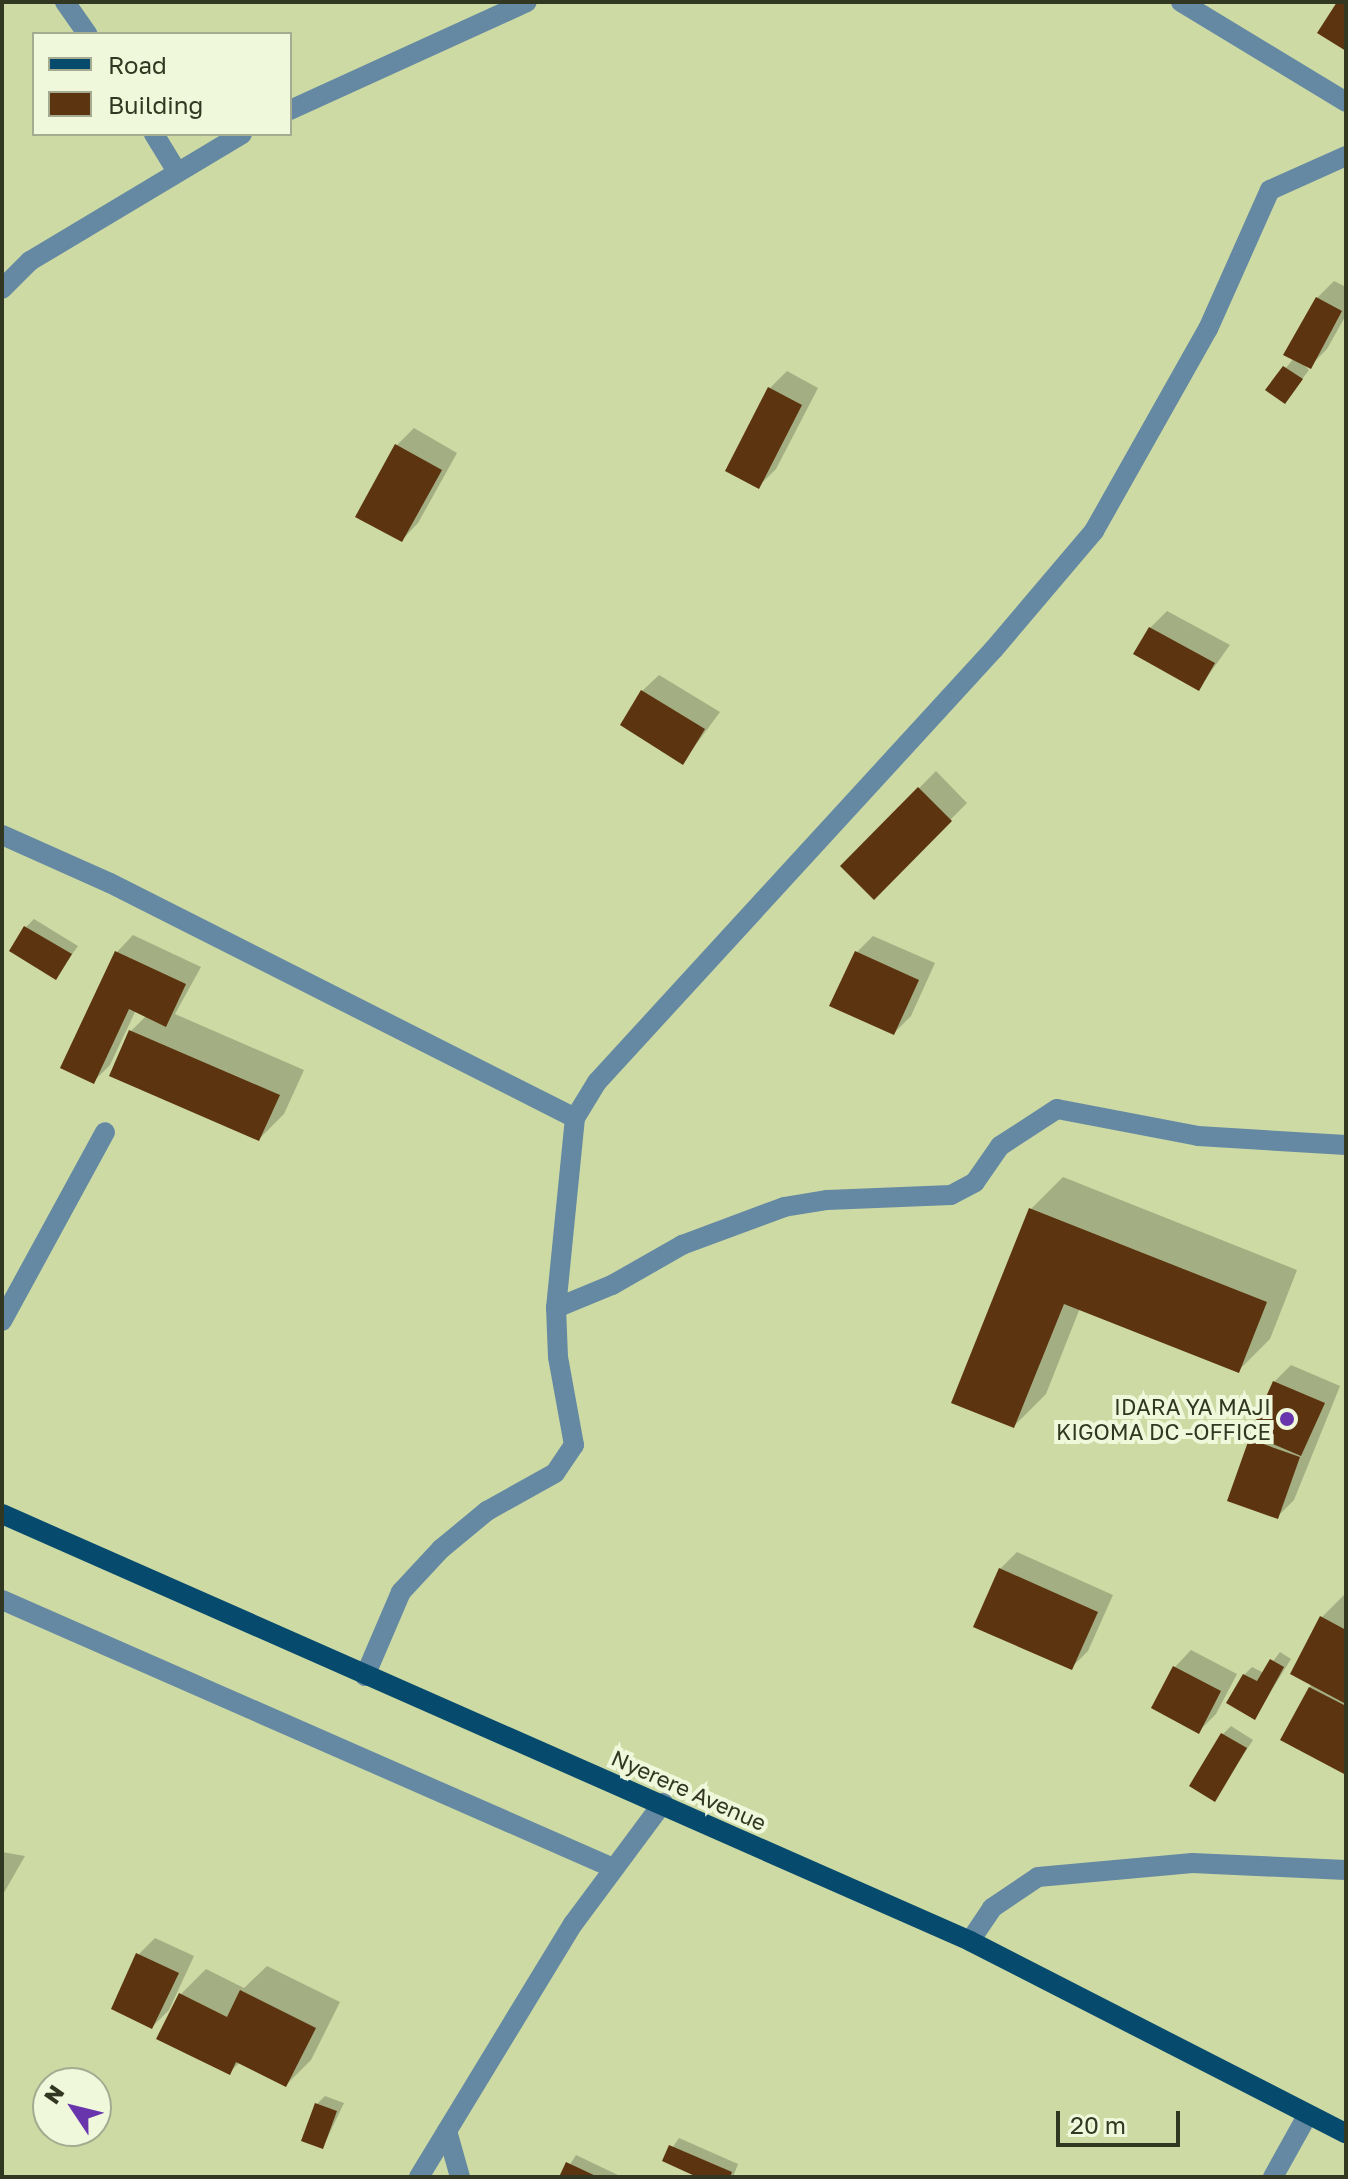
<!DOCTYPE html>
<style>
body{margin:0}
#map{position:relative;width:1348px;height:2179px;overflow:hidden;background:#cddaa4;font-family:"Golos Text",sans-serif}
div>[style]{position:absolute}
.shadow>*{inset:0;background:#0003}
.building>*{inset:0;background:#5c340f}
.minor>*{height:20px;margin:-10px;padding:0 10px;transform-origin:10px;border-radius:10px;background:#6589a3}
.major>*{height:20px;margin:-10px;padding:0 10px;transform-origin:10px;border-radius:10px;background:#064a6d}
.dots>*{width:22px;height:22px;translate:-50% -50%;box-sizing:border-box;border:4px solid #f0f8dc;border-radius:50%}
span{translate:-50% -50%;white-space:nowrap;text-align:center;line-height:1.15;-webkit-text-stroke:8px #f0f8dc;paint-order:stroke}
.poi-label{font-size:22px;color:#323721}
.right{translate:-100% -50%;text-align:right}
.street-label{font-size:22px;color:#323721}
.frame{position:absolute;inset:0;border:4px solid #323721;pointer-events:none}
.legend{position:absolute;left:32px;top:32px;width:260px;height:104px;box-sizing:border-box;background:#f0f8dc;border:2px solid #a4ab91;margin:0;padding:10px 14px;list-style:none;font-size:24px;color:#323721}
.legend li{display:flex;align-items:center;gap:16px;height:40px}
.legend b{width:40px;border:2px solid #a4ab91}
.north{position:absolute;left:32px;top:2067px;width:80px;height:80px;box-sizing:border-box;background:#f0f8dc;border:2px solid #a4ab91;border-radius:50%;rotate:305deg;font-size:22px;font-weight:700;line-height:32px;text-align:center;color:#323721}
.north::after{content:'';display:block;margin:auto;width:28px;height:36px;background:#6935ac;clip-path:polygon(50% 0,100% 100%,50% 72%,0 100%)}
.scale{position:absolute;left:1056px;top:2111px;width:124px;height:36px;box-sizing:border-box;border:4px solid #323721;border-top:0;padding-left:10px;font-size:24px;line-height:28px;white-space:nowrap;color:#323721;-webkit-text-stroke:6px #f0f8dc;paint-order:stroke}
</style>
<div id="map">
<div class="shadow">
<div style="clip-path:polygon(1334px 281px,1346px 287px,1346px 315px,1327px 349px,1310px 366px,1301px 362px,1309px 370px,1285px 402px,1268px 390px,1294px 358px,1317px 298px)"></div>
<div style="clip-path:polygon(787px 371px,818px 388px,776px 469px,759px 486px,770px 388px)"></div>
<div style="clip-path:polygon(414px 428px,457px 453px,418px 523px,402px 540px,397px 445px)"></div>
<div style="clip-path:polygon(1167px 611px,1230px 645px,1199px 688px,1150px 628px)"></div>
<div style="clip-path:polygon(659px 675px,720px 712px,683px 762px,642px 691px)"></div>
<div style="clip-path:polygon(936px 771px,967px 803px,874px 897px,842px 866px)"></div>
<div style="clip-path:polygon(34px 919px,78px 946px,56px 977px,26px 927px)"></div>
<div style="clip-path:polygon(133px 935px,201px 967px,175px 1014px,304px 1070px,284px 1114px,259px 1139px,131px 1031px,146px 1016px,136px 1010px,110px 1065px,93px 1082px,117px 952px)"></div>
<div style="clip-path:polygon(873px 936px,935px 963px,911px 1016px,894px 1033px,857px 952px)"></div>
<div style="clip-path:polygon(1063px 1177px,1297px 1270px,1270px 1339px,1238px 1371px,1080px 1308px,1046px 1394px,1014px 1426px,1031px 1209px)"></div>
<div style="clip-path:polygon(1291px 1365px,1340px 1386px,1294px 1500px,1277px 1517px,1250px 1440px,1274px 1382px)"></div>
<div style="clip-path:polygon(1017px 1552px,1113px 1595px,1088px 1651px,1071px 1668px,1000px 1569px)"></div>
<div style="clip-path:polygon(1346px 1593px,1346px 1773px,1310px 1688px,1322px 1617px)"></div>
<div style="clip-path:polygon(1191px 1650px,1237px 1674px,1216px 1714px,1199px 1731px,1154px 1707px,1175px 1667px)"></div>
<div style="clip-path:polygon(1280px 1652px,1291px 1659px,1255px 1717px,1244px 1675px,1252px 1667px,1264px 1673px)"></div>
<div style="clip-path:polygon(1231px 1726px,1253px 1740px,1214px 1799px,1223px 1734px)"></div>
<div style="clip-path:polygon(2px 1852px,25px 1856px,2px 1896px)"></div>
<div style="clip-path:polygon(155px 1938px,194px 1956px,169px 2010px,152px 2027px,138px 1955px)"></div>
<div style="clip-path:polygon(267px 1966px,340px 2002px,311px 2060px,286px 2085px,240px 2062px,229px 2073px,159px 2038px,181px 1994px,206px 1969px,244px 1988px)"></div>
<div style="clip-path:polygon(325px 2096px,344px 2103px,323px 2147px,317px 2104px)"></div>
<div style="clip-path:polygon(679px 2138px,738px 2164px,733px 2177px,702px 2177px,664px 2160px)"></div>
<div style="clip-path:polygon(576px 2155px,622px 2177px,562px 2177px)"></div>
</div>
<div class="building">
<div style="clip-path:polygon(1337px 2px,1346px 2px,1346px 51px,1317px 33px)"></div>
<div style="clip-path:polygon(1316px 297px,1342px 311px,1311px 369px,1283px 355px)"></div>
<div style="clip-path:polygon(1283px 366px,1303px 379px,1285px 404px,1265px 390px)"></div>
<div style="clip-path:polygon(768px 387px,802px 405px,759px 489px,725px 471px)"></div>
<div style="clip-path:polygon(395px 444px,442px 470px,402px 542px,355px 517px)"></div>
<div style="clip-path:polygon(1149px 627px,1215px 663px,1199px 691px,1133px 654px)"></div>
<div style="clip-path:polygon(641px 690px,705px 729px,683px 765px,620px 725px)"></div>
<div style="clip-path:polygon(918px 787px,952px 821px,874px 900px,840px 866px)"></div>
<div style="clip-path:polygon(24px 926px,72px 954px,56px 980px,9px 951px)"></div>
<div style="clip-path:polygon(115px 951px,186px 984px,166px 1027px,129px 1009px,94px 1084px,60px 1068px)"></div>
<div style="clip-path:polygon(855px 951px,919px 980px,894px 1035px,829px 1006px)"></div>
<div style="clip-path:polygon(129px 1030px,280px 1095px,259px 1141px,109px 1076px)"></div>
<div style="clip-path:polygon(1029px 1208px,1267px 1302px,1239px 1373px,1064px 1304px,1014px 1428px,951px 1403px)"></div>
<div style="clip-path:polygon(1273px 1381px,1325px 1403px,1301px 1456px,1250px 1434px)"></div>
<div style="clip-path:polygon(1249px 1439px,1300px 1457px,1278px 1519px,1227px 1501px)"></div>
<div style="clip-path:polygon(999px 1568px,1098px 1612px,1072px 1670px,973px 1627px)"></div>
<div style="clip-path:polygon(1320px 1616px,1346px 1630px,1346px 1704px,1290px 1674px)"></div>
<div style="clip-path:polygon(1270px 1659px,1284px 1667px,1255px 1720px,1226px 1703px,1243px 1674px,1257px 1681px)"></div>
<div style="clip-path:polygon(1173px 1666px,1221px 1691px,1199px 1734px,1151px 1708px)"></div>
<div style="clip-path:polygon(1309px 1687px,1346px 1706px,1346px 1775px,1280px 1740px)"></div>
<div style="clip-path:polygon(1221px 1733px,1247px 1748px,1215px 1802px,1189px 1786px)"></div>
<div style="clip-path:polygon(136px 1953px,179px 1973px,152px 2029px,111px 2009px)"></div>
<div style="clip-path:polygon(240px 1990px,316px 2028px,286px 2087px,236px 2062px,230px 2075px,156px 2039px,179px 1993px,227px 2017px)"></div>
<div style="clip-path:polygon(315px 2103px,337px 2111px,323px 2149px,301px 2141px)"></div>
<div style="clip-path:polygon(669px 2145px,732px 2172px,730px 2177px,697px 2177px,662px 2161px)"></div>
<div style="clip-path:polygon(566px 2162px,598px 2177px,559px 2177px)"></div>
</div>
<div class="minor">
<div style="left:65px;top:2px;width:39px;rotate:55deg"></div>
<div style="left:1181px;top:2px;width:193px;rotate:31.2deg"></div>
<div style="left:290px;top:110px;width:260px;rotate:-24.5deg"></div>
<div style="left:154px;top:134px;width:42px;rotate:58.6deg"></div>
<div style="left:2px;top:289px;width:40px;rotate:-45deg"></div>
<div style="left:30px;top:261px;width:247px;rotate:-30.9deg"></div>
<div style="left:2px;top:835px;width:118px;rotate:24deg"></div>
<div style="left:110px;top:883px;width:521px;rotate:26.81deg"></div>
<div style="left:556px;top:1308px;width:61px;rotate:-22.3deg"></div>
<div style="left:612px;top:1285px;width:81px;rotate:-29.7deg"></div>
<div style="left:682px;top:1245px;width:109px;rotate:-20.4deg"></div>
<div style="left:784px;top:1207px;width:44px;rotate:-9.2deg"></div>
<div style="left:827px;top:1200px;width:124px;rotate:-2.3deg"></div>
<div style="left:951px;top:1195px;width:27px;rotate:-28deg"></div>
<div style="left:975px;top:1182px;width:44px;rotate:-55.2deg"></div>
<div style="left:1000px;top:1146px;width:68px;rotate:-33deg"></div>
<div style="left:1057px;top:1109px;width:144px;rotate:10.8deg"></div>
<div style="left:1198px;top:1136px;width:148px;rotate:3.5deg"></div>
<div style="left:2px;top:1321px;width:215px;rotate:-61.4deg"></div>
<div style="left:2px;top:1600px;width:667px;rotate:23.68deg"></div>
<div style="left:365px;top:1676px;width:91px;rotate:-66.8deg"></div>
<div style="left:401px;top:1592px;width:59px;rotate:-47.1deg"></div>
<div style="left:441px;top:1549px;width:60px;rotate:-39.6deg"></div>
<div style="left:487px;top:1511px;width:78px;rotate:-29.2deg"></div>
<div style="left:555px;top:1473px;width:34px;rotate:-56deg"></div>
<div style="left:574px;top:1445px;width:89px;rotate:-100.3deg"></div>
<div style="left:558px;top:1357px;width:49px;rotate:-92.3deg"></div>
<div style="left:556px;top:1308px;width:191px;rotate:-84.3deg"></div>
<div style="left:575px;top:1118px;width:42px;rotate:-58.6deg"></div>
<div style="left:597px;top:1082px;width:587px;rotate:-47.48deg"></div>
<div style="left:994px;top:649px;width:155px;rotate:-49.7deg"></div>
<div style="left:1094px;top:531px;width:232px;rotate:-60.6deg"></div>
<div style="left:1208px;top:329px;width:152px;rotate:-66deg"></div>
<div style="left:1270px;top:190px;width:83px;rotate:-24.1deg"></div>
<div style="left:970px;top:1941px;width:40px;rotate:-56deg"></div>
<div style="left:992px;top:1908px;width:55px;rotate:-34deg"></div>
<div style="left:1038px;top:1877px;width:155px;rotate:-5.2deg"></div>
<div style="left:1192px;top:1863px;width:154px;rotate:2.6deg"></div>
<div style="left:447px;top:2131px;width:48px;rotate:74.2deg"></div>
<div style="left:419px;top:2177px;width:296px;rotate:-58.7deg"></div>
<div style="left:573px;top:1924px;width:151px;rotate:-53.4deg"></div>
<div style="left:1273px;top:2177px;width:70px;rotate:-60.9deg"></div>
</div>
<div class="major">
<div style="left:2px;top:1514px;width:1058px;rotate:23.8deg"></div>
<div style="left:970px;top:1941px;width:422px;rotate:27.1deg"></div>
</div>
<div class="dots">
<div style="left:1287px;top:1419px;background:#6935ac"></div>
</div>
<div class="poi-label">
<span class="right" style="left:1271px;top:1419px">IDARA YA MAJI<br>KIGOMA DC -OFFICE</span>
</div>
<div class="street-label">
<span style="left:689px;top:1790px;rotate:24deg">Nyerere Avenue</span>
</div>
<div class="frame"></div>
<ul class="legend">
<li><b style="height:10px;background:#064a6d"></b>Road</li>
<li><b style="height:22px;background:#5c340f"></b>Building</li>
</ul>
<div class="north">N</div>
<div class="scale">20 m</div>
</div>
